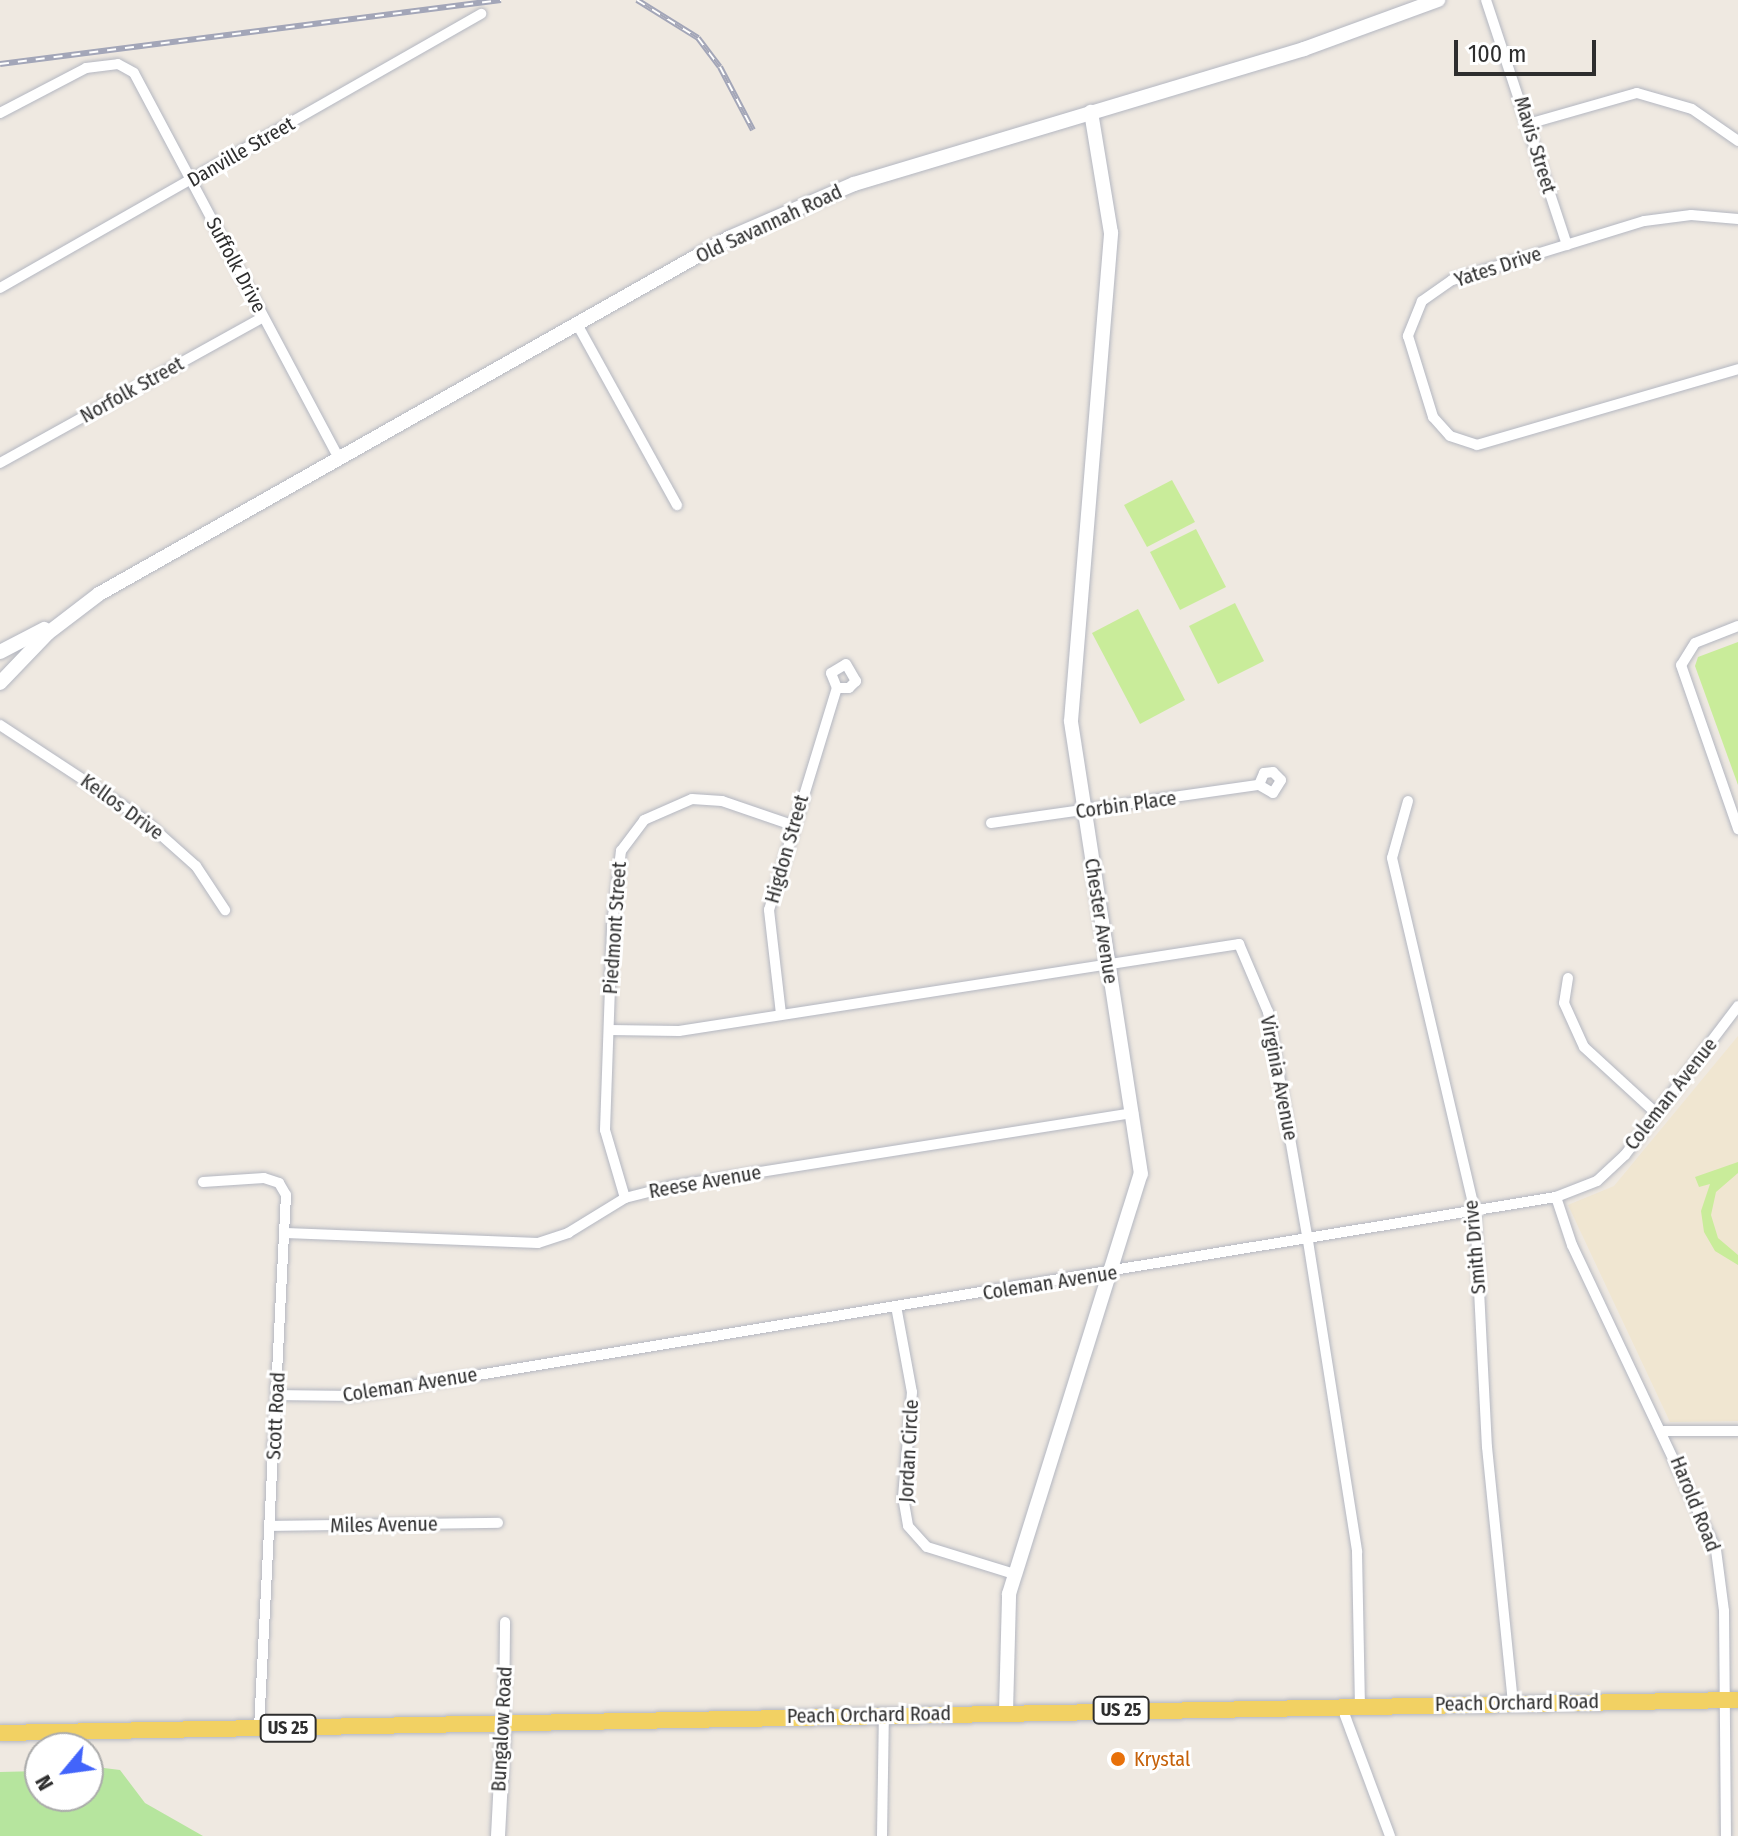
<!DOCTYPE html>
<style>
body{margin:0}
#map{position:relative;width:1738px;height:1836px;overflow:hidden;background:#efe9e1;font-family:"Fira Sans Condensed",sans-serif}
div>[style]{position:absolute}
.education>*{inset:0;background:#f0e6d1}
.green>*{inset:0;background:#b6e59e}
.pitch>*{inset:0;background:#c9ec9a}
.roads{filter:drop-shadow(0 0 2px #b4b7c1) drop-shadow(0 0 2px #b4b7c1)}
.street>*{height:10px;margin:-5px;padding:0 5px;transform-origin:5px;border-radius:5px;background:#fff}
.secondary>*{height:14px;margin:-7px;padding:0 7px;transform-origin:7px;border-radius:7px;background:#fff}
.primary>*{height:16px;margin:-8px;padding:0 8px;transform-origin:8px;border-radius:8px;background:#f2d163}
.rail>*{height:6px;margin-top:-3px;transform-origin:0;background:repeating-linear-gradient(90deg,#fff 0 9px,#a3a6b8 0 18px);box-sizing:border-box;border-block:2px solid #a3a6b8}
.dots>*{width:22px;height:22px;translate:-50% -50%;box-sizing:border-box;border:4px solid #fff;border-radius:50%}
span{translate:-50% -50%;white-space:nowrap;text-align:center;line-height:1.15;-webkit-text-stroke:6px #fff;paint-order:stroke}
.shield-label span{padding:2px 6px;background:#fff;border:2px solid;border-radius:6px;-webkit-text-stroke-width:0}
.shield-label{font-size:18px;color:#2e2e2e;font-weight:700}
.street-label{font-size:20px;color:#2e2e2e}
.food-label{font-size:20px;color:#c56008}
.left{translate:0 -50%;text-align:left}
.north{position:absolute;left:24px;top:1732px;width:80px;height:80px;box-sizing:border-box;background:#fff;border:2px solid #ababab;border-radius:50%;rotate:241deg;font-size:22px;font-weight:700;line-height:32px;text-align:center;color:#2e2e2e}
.north::after{content:'';display:block;margin:auto;width:28px;height:36px;background:#4264fb;clip-path:polygon(50% 0,100% 100%,50% 72%,0 100%)}
.scale{position:absolute;left:1454px;top:40px;width:142px;height:36px;box-sizing:border-box;border:4px solid #2e2e2e;border-top:0;padding-left:10px;font-size:24px;line-height:28px;white-space:nowrap;color:#2e2e2e;-webkit-text-stroke:6px #fff;paint-order:stroke}
</style>
<div id="map">
<div class="education">
<div style="clip-path:polygon(1738px 1036px,1738px 1421px,1670px 1422px,1568px 1205px,1614px 1186px)"></div>
</div>
<div class="green">
<div style="clip-path:polygon(88px 1766px,120px 1770px,145px 1803px,203px 1836px,0 1836px,0 1772px,40px 1771px,40px 1796px,88px 1796px)"></div>
</div>
<div class="pitch">
<div style="clip-path:polygon(1172px 480px,1195px 522px,1147px 547px,1124px 505px)"></div>
<div style="clip-path:polygon(1196px 529px,1226px 587px,1180px 610px,1150px 552px)"></div>
<div style="clip-path:polygon(1235px 603px,1264px 661px,1218px 684px,1189px 626px)"></div>
<div style="clip-path:polygon(1138px 609px,1185px 700px,1140px 724px,1092px 633px)"></div>
<div style="clip-path:polygon(1738px 642px,1738px 785px,1695px 666px,1698px 657px)"></div>
<div style="clip-path:polygon(1738px 1162px,1738px 1173px,1716px 1192px,1711px 1215px,1718px 1238px,1738px 1255px,1738px 1265px,1715px 1251px,1704px 1232px,1701px 1211px,1710px 1184px,1699px 1187px,1695px 1177px)"></div>
</div>
<div class="roads">
<div class="street">
<div style="left:1486px;top:0;width:258px;rotate:71.7deg"></div>
<div style="left:0;top:113px;width:97px;rotate:-27.6deg"></div>
<div style="left:86px;top:68px;width:32px;rotate:-7deg"></div>
<div style="left:118px;top:64px;width:18px;rotate:29deg"></div>
<div style="left:134px;top:73px;width:436px;rotate:62deg"></div>
<div style="left:1528px;top:124px;width:113px;rotate:-15.9deg"></div>
<div style="left:1637px;top:93px;width:57px;rotate:16.2deg"></div>
<div style="left:1692px;top:109px;width:56px;rotate:34.8deg"></div>
<div style="left:1738px;top:219px;width:47px;rotate:-175.1deg"></div>
<div style="left:1691px;top:215px;width:47px;rotate:172.7deg"></div>
<div style="left:1644px;top:221px;width:201px;rotate:162.9deg"></div>
<div style="left:1452px;top:280px;width:37px;rotate:145deg"></div>
<div style="left:1422px;top:301px;width:38px;rotate:112deg"></div>
<div style="left:1408px;top:336px;width:85px;rotate:72.8deg"></div>
<div style="left:1433px;top:417px;width:25px;rotate:48deg"></div>
<div style="left:1450px;top:436px;width:28px;rotate:18deg"></div>
<div style="left:1477px;top:445px;width:272px;rotate:-16.2deg"></div>
<div style="left:0;top:288px;width:554px;rotate:-29.67deg"></div>
<div style="left:577px;top:324px;width:207px;rotate:61.1deg"></div>
<div style="left:0;top:463px;width:301px;rotate:-29deg"></div>
<div style="left:1738px;top:626px;width:46px;rotate:158.4deg"></div>
<div style="left:1695px;top:643px;width:26px;rotate:122deg"></div>
<div style="left:1681px;top:665px;width:174px;rotate:70.8deg"></div>
<div style="left:0;top:725px;width:171px;rotate:33.3deg"></div>
<div style="left:143px;top:819px;width:71px;rotate:41.6deg"></div>
<div style="left:196px;top:866px;width:53px;rotate:56.6deg"></div>
<div style="left:1408px;top:801px;width:59px;rotate:105.7deg"></div>
<div style="left:1392px;top:858px;width:363px;rotate:76.8deg"></div>
<div style="left:1475px;top:1211px;width:236px;rotate:87.1deg"></div>
<div style="left:1487px;top:1447px;width:257px;rotate:84.2deg"></div>
<div style="left:991px;top:823px;width:271px;rotate:-8.1deg"></div>
<div style="left:1259px;top:785px;width:16px;rotate:30deg"></div>
<div style="left:1273px;top:793px;width:15px;rotate:-58deg"></div>
<div style="left:1281px;top:780px;width:11px;rotate:-135deg"></div>
<div style="left:1273px;top:772px;width:9px;rotate:174deg"></div>
<div style="left:1264px;top:773px;width:13px;rotate:113deg"></div>
<div style="left:1568px;top:978px;width:25px;rotate:99deg"></div>
<div style="left:1564px;top:1003px;width:48px;rotate:65.6deg"></div>
<div style="left:1584px;top:1047px;width:98px;rotate:42.5deg"></div>
<div style="left:781px;top:1014px;width:105px;rotate:-96.6deg"></div>
<div style="left:769px;top:910px;width:232px;rotate:-73deg"></div>
<div style="left:837px;top:688px;width:16px;rotate:-112deg"></div>
<div style="left:831px;top:673px;width:17px;rotate:-31deg"></div>
<div style="left:846px;top:664px;width:20px;rotate:60deg"></div>
<div style="left:856px;top:681px;width:10px;rotate:135deg"></div>
<div style="left:849px;top:688px;width:12px;rotate:180deg"></div>
<div style="left:609px;top:1030px;width:70px;rotate:0.8deg"></div>
<div style="left:679px;top:1031px;width:567px;rotate:-8.83deg"></div>
<div style="left:1239px;top:944px;width:74px;rotate:66.9deg"></div>
<div style="left:1268px;top:1012px;width:232px;rotate:80.1deg"></div>
<div style="left:1308px;top:1241px;width:315px;rotate:81deg"></div>
<div style="left:1357px;top:1552px;width:153px;rotate:88.9deg"></div>
<div style="left:203px;top:1182px;width:61px;rotate:-3.8deg"></div>
<div style="left:264px;top:1178px;width:16px;rotate:18deg"></div>
<div style="left:279px;top:1183px;width:14px;rotate:60deg"></div>
<div style="left:286px;top:1195px;width:534px;rotate:92.9deg"></div>
<div style="left:1556px;top:1197px;width:51px;rotate:71.6deg"></div>
<div style="left:1572px;top:1245px;width:337px;rotate:64.7deg"></div>
<div style="left:1716px;top:1550px;width:62px;rotate:82.5deg"></div>
<div style="left:1724px;top:1611px;width:225px;rotate:89.5deg"></div>
<div style="left:625px;top:1198px;width:71px;rotate:-106.4deg"></div>
<div style="left:605px;top:1130px;width:204px;rotate:-88deg"></div>
<div style="left:612px;top:926px;width:76px;rotate:-83.2deg"></div>
<div style="left:621px;top:851px;width:39px;rotate:-53deg"></div>
<div style="left:644px;top:820px;width:52px;rotate:-23.6deg"></div>
<div style="left:692px;top:799px;width:30px;rotate:4deg"></div>
<div style="left:722px;top:801px;width:74px;rotate:18.9deg"></div>
<div style="left:286px;top:1233px;width:252px;rotate:2.3deg"></div>
<div style="left:538px;top:1243px;width:32px;rotate:-18deg"></div>
<div style="left:568px;top:1233px;width:67px;rotate:-31.6deg"></div>
<div style="left:625px;top:1198px;width:49px;rotate:-14.3deg"></div>
<div style="left:672px;top:1186px;width:467px;rotate:-9deg"></div>
<div style="left:896px;top:1306px;width:87px;rotate:79.5deg"></div>
<div style="left:912px;top:1392px;width:105px;rotate:94.9deg"></div>
<div style="left:903px;top:1497px;width:29px;rotate:80deg"></div>
<div style="left:908px;top:1526px;width:28px;rotate:48deg"></div>
<div style="left:927px;top:1547px;width:91px;rotate:17.2deg"></div>
<div style="left:277px;top:1395px;width:74px;rotate:0.8deg"></div>
<div style="left:351px;top:1396px;width:1221px;rotate:-9.38deg"></div>
<div style="left:1556px;top:1197px;width:44px;rotate:-21.3deg"></div>
<div style="left:1597px;top:1181px;width:38px;rotate:-43deg"></div>
<div style="left:1625px;top:1155px;width:187px;rotate:-52.8deg"></div>
<div style="left:1664px;top:1431px;width:74px"></div>
<div style="left:270px;top:1526px;width:228px;rotate:-0.8deg"></div>
<div style="left:1341px;top:1705px;width:140px;rotate:69.5deg"></div>
<div style="left:504px;top:1723px;width:101px;rotate:-89.4deg"></div>
<div style="left:882px;top:1836px;width:121px;rotate:-89.1deg"></div>
</div>
<div class="secondary">
<div style="left:0;top:652px;width:50px;rotate:-27.6deg"></div>
<div style="left:0;top:683px;width:69px;rotate:-46.2deg"></div>
<div style="left:48px;top:633px;width:64px;rotate:-37.4deg"></div>
<div style="left:99px;top:594px;width:724px;rotate:-29.47deg"></div>
<div style="left:729px;top:238px;width:136px;rotate:-23.4deg"></div>
<div style="left:854px;top:184px;width:470px;rotate:-16.7deg"></div>
<div style="left:1304px;top:49px;width:143px;rotate:-20.1deg"></div>
<div style="left:1006px;top:1712px;width:118px;rotate:-88.5deg"></div>
<div style="left:1009px;top:1594px;width:440px;rotate:-72.6deg"></div>
<div style="left:1141px;top:1174px;width:458px;rotate:-98.8deg"></div>
<div style="left:1071px;top:721px;width:490px;rotate:-85.3deg"></div>
<div style="left:1111px;top:233px;width:123px;rotate:-99.4deg"></div>
<div style="left:498px;top:1836px;width:113px;rotate:-87deg"></div>
</div>
<div class="primary">
<div style="left:0;top:1733px;width:1738px;rotate:-1.09deg"></div>
</div>
</div>
<div class="rail">
<div style="left:637px;top:0;width:72px;rotate:31.9deg"></div>
<div style="left:698px;top:38px;width:36px;rotate:53deg"></div>
<div style="left:720px;top:67px;width:71px;rotate:62.4deg"></div>
<div style="left:0;top:64px;width:505px;rotate:-7.28deg"></div>
</div>
<div class="dots">
<div style="left:1118px;top:1759px;background:#e8710a"></div>
</div>
<div class="shield-label">
<span style="left:1121px;top:1710px">US 25</span>
<span style="left:288px;top:1728px">US 25</span>
</div>
<div class="street-label">
<span style="left:1535px;top:145px;rotate:73deg">Mavis Street</span>
<span style="left:241px;top:152px;rotate:-30deg">Danville Street</span>
<span style="left:769px;top:224px;rotate:-25deg">Old Savannah Road</span>
<span style="left:236px;top:265px;rotate:62deg">Suffolk Drive</span>
<span style="left:1498px;top:267px;rotate:-18deg">Yates Drive</span>
<span style="left:132px;top:390px;rotate:-29deg">Norfolk Street</span>
<span style="left:1126px;top:805px;rotate:-8deg">Corbin Place</span>
<span style="left:122px;top:807px;rotate:36deg">Kellos Drive</span>
<span style="left:787px;top:849px;rotate:-74deg">Higdon Street</span>
<span style="left:1101px;top:921px;rotate:81deg">Chester Avenue</span>
<span style="left:615px;top:928px;rotate:-86deg">Piedmont Street</span>
<span style="left:1279px;top:1078px;rotate:79deg">Virginia Avenue</span>
<span style="left:1671px;top:1094px;rotate:-52deg">Coleman Avenue</span>
<span style="left:705px;top:1182px;rotate:-10deg">Reese Avenue</span>
<span style="left:1475px;top:1247px;rotate:-95deg">Smith Drive</span>
<span style="left:1050px;top:1283px;rotate:-9deg">Coleman Avenue</span>
<span style="left:410px;top:1385px;rotate:-9deg">Coleman Avenue</span>
<span style="left:276px;top:1416px;rotate:-87deg">Scott Road</span>
<span style="left:909px;top:1451px;rotate:-87deg">Jordan Circle</span>
<span style="left:1695px;top:1504px;rotate:68deg">Harold Road</span>
<span style="left:384px;top:1525px;rotate:-1deg">Miles Avenue</span>
<span style="left:1517px;top:1703px;rotate:-1deg">Peach Orchard Road</span>
<span style="left:869px;top:1715px;rotate:-1deg">Peach Orchard Road</span>
<span style="left:502px;top:1729px;rotate:-87deg">Bungalow Road</span>
</div>
<div class="food-label">
<span class="left" style="left:1134px;top:1759px">Krystal</span>
</div>
<div class="north">N</div>
<div class="scale">100 m</div>
</div>
